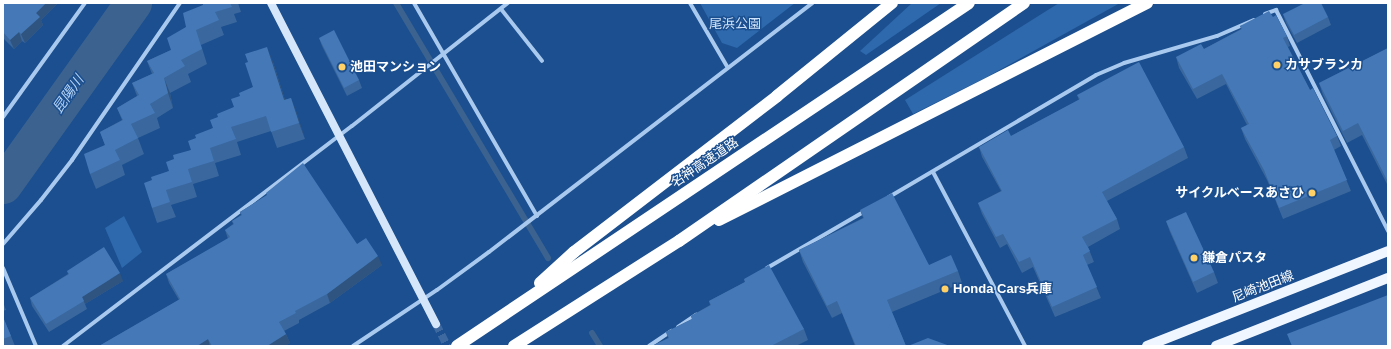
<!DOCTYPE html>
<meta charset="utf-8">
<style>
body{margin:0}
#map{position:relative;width:1391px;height:349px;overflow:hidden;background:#1b4f8f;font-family:Arial,"Noto Sans JP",sans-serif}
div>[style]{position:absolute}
.green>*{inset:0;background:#2e69ad}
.stream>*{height:6px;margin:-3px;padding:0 3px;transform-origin:3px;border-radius:3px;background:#3c6290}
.river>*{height:37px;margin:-18.5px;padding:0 18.5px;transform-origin:18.5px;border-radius:18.5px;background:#3c6290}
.secondary-tunnel>*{height:8px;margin-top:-4px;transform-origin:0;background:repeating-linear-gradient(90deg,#3d69a0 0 8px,transparent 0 12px)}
.street>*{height:4px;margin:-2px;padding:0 2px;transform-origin:2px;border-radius:2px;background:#a9c9ee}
.secondary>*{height:8px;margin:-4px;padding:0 4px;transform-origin:4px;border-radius:4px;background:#d6e6fa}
.primary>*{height:10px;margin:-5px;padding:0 5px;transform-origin:5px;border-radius:5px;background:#f0f6ff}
.highway>*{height:12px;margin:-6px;padding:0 6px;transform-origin:6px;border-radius:6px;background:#fff}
.wall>*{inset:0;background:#3a679d}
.shaded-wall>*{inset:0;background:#305480}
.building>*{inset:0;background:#4478b7}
.dots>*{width:11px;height:11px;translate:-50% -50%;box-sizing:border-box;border:2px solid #1b4f8f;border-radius:50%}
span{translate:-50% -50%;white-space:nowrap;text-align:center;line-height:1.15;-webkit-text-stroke:3px #1b4f8f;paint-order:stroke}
.park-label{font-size:13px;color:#cfe3fa}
.poi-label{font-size:13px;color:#fff;font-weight:700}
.left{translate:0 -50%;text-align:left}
.right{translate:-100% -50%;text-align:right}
.street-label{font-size:13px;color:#fff}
.water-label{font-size:14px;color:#b5d3f5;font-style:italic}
.frame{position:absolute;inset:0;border:4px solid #fff;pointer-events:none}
</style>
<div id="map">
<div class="green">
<div style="clip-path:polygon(700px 3px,795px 3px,737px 48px,722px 43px)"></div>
<div style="clip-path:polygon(912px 3px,941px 3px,866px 55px,860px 51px)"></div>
<div style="clip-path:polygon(1059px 3px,1120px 3px,985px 78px,913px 114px,905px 100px)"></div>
<div style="clip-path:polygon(124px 216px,142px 252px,122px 268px,105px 228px)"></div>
</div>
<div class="stream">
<div style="left:396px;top:3px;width:297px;rotate:59.2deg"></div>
<div style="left:592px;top:333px;width:15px;rotate:58deg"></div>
</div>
<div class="river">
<div style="left:3px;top:185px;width:224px;rotate:-54.5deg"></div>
</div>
<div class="secondary-tunnel">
<div style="left:436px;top:324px;width:25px;rotate:63deg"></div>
</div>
<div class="street">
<div style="left:414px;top:3px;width:246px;rotate:60deg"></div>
<div style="left:690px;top:3px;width:75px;rotate:59.7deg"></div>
<div style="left:501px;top:9px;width:66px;rotate:51.7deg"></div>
<div style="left:1265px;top:14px;width:12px;rotate:-20deg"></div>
<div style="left:1276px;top:10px;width:248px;rotate:63.1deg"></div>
<div style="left:3px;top:117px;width:140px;rotate:-54.3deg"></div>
<div style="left:933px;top:172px;width:197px;rotate:62.1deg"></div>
<div style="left:889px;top:197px;width:240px;rotate:-30.5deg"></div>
<div style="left:1096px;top:75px;width:30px;rotate:-23deg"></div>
<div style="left:1124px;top:63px;width:97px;rotate:-16.2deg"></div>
<div style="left:1217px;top:36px;width:40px;rotate:-23.4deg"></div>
<div style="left:3px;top:244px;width:58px;rotate:-49.2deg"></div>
<div style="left:41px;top:200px;width:51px;rotate:-52.2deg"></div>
<div style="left:72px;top:160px;width:191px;rotate:-55.5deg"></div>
<div style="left:3px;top:268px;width:85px;rotate:67.1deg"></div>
<div style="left:767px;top:268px;width:113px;rotate:-30.2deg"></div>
<div style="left:678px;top:327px;width:22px;rotate:-34deg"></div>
<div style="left:63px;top:346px;width:363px;rotate:-37.3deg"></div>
<div style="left:352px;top:126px;width:199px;rotate:-38.3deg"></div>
<div style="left:353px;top:346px;width:101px;rotate:-33.7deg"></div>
<div style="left:437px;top:290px;width:64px;rotate:-36.2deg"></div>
<div style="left:489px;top:252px;width:408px;rotate:-37.6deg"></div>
<div style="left:649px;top:346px;width:27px;rotate:-34deg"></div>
</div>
<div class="secondary">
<div style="left:271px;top:3px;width:361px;rotate:62.8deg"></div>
</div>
<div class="primary">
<div style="left:1147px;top:346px;width:259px;rotate:-21.5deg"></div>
<div style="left:1216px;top:346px;width:185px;rotate:-21.6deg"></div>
</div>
<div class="highway">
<div style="left:719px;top:220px;width:480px;rotate:-26.9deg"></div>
<div style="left:540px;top:283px;width:46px;rotate:-42.4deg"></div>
<div style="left:574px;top:252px;width:256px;rotate:-37.5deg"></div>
<div style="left:777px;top:96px;width:148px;rotate:-39deg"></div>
<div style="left:457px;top:346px;width:616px;rotate:-33.82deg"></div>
<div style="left:514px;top:346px;width:196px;rotate:-32.5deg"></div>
<div style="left:679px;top:241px;width:419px;rotate:-34.6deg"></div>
</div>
<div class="wall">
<div style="clip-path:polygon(3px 3px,58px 3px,41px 20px,43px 25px,25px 43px,22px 41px,14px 49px,3px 38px)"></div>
<div style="clip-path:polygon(203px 3px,238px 3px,241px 12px,234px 14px,237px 22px,221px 27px,224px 35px,201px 45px,207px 64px,188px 74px,191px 82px,170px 93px,173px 108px,157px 118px,160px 128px,138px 138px,144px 154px,122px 165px,125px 175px,96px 189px,90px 174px,105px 145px,100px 132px,122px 120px,117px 108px,137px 96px,132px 83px,152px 74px,147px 61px,171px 50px,186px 27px,203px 5px)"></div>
<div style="clip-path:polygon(1283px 14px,1328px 17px,1331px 25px,1297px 43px,1286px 23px)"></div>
<div style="clip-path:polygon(1273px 17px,1287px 36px,1290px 46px,1288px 47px,1310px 90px,1337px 136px,1341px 146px,1334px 150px,1351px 191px,1283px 219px,1267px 180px,1245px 139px,1241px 128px,1247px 125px,1226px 84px,1197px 99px,1179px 68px,1176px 57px,1204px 49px,1241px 29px,1240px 26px)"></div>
<div style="clip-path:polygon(319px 38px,359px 80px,362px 88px,347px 96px,322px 46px)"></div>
<div style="clip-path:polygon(1388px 48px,1388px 186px,1362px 135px,1347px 143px,1323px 95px,1319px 83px)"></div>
<div style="clip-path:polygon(248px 62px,273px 62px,285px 100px,291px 98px,305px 139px,277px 148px,271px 131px,237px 142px,241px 155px,215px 163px,219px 176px,193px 184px,197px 197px,171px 205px,176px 217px,157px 223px,152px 208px,152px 180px,169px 171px,174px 159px,191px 150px,196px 138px,213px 128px,218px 117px,234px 107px,240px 96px,253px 87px)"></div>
<div style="clip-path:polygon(1077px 95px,1184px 147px,1188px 158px,1107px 201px,1117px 219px,1120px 229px,1088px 247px,1094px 262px,1087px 265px,1101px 298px,1055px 317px,1033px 267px,1022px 273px,1007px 244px,1000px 248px,982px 214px,978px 203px,1001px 191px,982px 157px,979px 147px,1011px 136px,1079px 100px)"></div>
<div style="clip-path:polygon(266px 193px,357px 244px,382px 265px,330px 303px,299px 320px,299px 323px,284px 331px,286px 334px,290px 343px,285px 346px,99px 346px,179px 300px,169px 283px,166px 274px,228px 239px,225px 230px,233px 224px,232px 221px,241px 215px,240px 212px,267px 195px)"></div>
<div style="clip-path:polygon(860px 210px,929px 265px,958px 271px,962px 283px,892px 312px,906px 346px,855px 346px,842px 313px,832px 318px,803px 262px,799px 250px,863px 218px)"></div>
<div style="clip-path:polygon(1166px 221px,1214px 272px,1218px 283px,1197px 293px,1170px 232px)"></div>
<div style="clip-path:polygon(67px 271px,123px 281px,85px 304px,87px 309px,49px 332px,32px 306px,30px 298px,68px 274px)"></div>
<div style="clip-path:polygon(744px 279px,804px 329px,808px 340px,796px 346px,652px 346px,668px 338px,666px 332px,692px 319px,691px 316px,710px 305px,709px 301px,745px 282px)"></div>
<div style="clip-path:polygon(3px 302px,6px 310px,3px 311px)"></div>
<div style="clip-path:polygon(3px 317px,11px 336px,15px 346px,3px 346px)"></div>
</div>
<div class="shaded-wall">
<div style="clip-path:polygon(46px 3px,58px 3px,41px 20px,43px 25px,25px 43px,21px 34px,36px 13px)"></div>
<div style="clip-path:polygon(19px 32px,22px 41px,14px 49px,10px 40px)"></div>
<div style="clip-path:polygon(267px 47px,273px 62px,290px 115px,284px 100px)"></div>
<div style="clip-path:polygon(164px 78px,170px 93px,173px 108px,168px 93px)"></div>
<div style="clip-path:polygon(291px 98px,297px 113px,305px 139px,299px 123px)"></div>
<div style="clip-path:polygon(378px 256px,382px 265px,330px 303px,327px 294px)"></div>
<div style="clip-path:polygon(120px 273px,123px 281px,85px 304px,82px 297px)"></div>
<div style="clip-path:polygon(286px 334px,290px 343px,285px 346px,267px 346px)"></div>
<div style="clip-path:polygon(208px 339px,210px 346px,197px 346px)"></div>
</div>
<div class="building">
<div style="clip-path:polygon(3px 3px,46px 3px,36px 13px,40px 17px,21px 34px,19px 32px,10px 40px,3px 32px)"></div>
<div style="clip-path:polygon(203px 3px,230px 3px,232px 7px,215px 12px,219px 20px,196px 30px,202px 49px,181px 60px,185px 66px,164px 78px,168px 93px,150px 104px,155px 113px,131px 124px,138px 138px,115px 150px,120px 160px,90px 174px,84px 154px,105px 145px,100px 132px,123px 120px,117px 108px,139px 95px,132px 83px,154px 73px,147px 61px,171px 50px,167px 38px,186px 27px,183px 13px,203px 5px)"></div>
<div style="clip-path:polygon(1305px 3px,1321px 3px,1328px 17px,1294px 35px,1283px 14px)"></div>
<div style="clip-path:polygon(1269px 11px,1273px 17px,1276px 15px,1287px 36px,1283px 38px,1310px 90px,1313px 88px,1337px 136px,1330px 140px,1347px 180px,1279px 208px,1264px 170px,1241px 128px,1249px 124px,1222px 74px,1193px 89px,1176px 57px,1201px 44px,1204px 49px,1242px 29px,1240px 26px)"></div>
<div style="clip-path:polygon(334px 30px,359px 80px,344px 88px,319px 38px)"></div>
<div style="clip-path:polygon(267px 47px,284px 100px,291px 98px,299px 123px,271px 132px,266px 116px,231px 127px,236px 139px,210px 148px,214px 161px,188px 169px,192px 182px,166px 190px,170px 202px,152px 208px,144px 183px,152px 180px,151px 177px,169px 171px,166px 162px,174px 159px,173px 155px,191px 150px,188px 141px,196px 138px,195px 135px,213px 128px,210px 120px,218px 117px,217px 114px,234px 107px,231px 99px,240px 96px,239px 93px,253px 87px,245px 63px,248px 62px,245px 54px)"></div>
<div style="clip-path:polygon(1388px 48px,1388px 182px,1358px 123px,1343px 131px,1319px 83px)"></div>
<div style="clip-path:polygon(1139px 62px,1184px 147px,1102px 192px,1117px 219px,1082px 237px,1090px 251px,1083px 255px,1097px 287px,1052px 307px,1030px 257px,1019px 262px,1003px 234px,996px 237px,978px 203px,1002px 191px,979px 147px,1008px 130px,1011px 136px,1080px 99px,1077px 95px)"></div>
<div style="clip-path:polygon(303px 163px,357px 244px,366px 238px,378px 256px,327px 294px,295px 311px,296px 313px,279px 322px,286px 334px,267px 346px,212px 346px,208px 339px,197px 346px,99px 346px,180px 299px,166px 274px,230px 237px,225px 230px,234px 224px,232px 221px,242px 215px,240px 212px,267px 195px,266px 193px)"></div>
<div style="clip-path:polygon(892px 193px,929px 265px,951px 255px,958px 271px,887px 300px,906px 346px,856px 346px,837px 301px,827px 306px,799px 250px,864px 218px,860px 210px)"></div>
<div style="clip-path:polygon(1186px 212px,1214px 272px,1193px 282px,1166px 221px)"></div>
<div style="clip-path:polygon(104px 247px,120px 273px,82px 297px,84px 301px,46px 324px,30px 298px,69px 274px,67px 271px)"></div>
<div style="clip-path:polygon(769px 265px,804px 329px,771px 346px,707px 346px,707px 345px,705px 346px,652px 346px,669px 338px,666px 332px,692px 319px,691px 316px,711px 305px,709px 301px,745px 282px,744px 279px)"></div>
<div style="clip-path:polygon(1388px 295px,1388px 346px,1292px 346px,1287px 334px)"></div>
<div style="clip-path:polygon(3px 317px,11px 336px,3px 339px)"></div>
<div style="clip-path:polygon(928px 338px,950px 346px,908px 346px)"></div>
</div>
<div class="dots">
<div style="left:1277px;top:65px;background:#ffd166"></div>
<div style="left:342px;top:67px;background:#ffd166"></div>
<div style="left:1312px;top:193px;background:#ffd166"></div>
<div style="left:1194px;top:258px;background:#ffd166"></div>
<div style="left:945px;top:289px;background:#ffd166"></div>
</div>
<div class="park-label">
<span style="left:735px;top:24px">尾浜公園</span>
</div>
<div class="poi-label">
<span class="left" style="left:1285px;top:65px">カサブランカ</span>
<span class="left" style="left:350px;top:67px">池田マンション</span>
<span class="right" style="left:1304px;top:193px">サイクルベースあさひ</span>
<span class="left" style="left:1202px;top:258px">鎌倉パスタ</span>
<span class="left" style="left:953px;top:289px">Honda Cars兵庫</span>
</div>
<div class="street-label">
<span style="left:705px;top:163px;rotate:-34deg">名神高速道路</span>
<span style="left:1263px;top:287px;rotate:-21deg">尼崎池田線</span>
</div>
<div class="water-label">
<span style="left:68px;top:94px;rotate:-55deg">昆陽川</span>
</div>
<div class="frame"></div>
</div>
